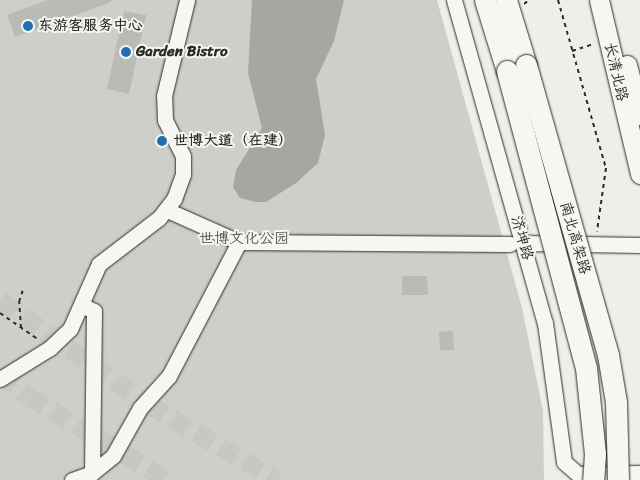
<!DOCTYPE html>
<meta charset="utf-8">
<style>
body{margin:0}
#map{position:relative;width:640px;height:480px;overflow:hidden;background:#eeeeea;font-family:Sriracha,"LXGW WenKai TC",sans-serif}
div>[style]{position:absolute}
.green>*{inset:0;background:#cececa}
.water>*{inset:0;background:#a6a6a3}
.building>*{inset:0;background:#babab7}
.major-tunnel>*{height:19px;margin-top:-9.5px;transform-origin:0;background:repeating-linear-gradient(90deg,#c7c7c4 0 19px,transparent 0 28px)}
.path>*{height:2px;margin-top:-1px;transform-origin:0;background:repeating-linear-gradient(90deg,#2b2b2b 0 4px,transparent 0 8px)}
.roads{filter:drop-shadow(0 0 1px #2b2b2b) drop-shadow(0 0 1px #2b2b2b)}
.minor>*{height:15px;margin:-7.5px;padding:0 7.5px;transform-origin:7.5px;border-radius:7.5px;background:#f6f6f2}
.major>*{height:19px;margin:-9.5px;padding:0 9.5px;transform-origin:9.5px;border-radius:9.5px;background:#f6f6f2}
.highway>*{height:21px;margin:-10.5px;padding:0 10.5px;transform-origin:10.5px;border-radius:10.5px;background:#f6f6f2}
.bridges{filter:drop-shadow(0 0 1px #2b2b2b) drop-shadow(0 0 1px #2b2b2b)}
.highway-bridge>*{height:21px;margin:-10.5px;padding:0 10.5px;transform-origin:10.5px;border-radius:10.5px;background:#f6f6f2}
.dots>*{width:14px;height:14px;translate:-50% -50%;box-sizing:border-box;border:2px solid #f6f6f2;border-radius:50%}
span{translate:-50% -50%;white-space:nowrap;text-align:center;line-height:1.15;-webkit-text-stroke:4px #f6f6f2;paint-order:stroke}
.poi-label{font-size:15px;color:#2b2b2b;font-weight:700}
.left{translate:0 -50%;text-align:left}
.street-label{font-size:15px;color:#2b2b2b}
.park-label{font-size:15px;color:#545453}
</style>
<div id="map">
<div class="green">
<div style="clip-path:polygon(0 0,437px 0,522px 308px,543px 411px,544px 480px,0 480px)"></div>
</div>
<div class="water">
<div style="clip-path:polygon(252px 0,344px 0,334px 41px,316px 79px,325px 135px,318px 163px,296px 183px,266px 202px,256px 202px,240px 198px,233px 187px,236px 170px,262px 128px,248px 73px)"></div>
</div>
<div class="building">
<div style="clip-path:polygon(48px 0,111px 0,111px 2px,15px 37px,7px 15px)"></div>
<div style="clip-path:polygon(124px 11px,146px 15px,129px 94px,107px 89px)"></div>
<div style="clip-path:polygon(402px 276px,427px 276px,428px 295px,402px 295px)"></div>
<div style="clip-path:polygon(453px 331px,454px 350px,440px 350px,439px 332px)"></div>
</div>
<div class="major-tunnel">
<div style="left:0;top:300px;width:181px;rotate:35.1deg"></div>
<div style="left:148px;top:404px;width:150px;rotate:30.5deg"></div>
<div style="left:0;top:373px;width:36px;rotate:39deg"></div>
<div style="left:28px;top:396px;width:163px;rotate:31deg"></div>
</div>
<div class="path">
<div style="left:558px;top:0;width:175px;rotate:74.1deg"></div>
<div style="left:606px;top:168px;width:64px;rotate:98.1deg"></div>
<div style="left:524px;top:4px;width:6px;rotate:-39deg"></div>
<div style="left:572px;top:51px;width:23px;rotate:-18deg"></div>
<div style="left:0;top:313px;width:47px;rotate:34.7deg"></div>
<div style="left:21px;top:328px;width:26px;rotate:-94deg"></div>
<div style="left:19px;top:302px;width:13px;rotate:-72deg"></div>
</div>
<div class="roads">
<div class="minor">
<div style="left:454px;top:0;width:336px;rotate:74.3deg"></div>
<div style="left:545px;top:323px;width:140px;rotate:82.2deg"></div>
<div style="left:564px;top:462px;width:18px;rotate:41deg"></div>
<div style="left:578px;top:474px;width:62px;rotate:-0.9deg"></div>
<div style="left:167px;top:210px;width:79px;rotate:24deg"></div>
<div style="left:239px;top:242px;width:271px;rotate:0.4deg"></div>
<div style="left:523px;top:243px;width:117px;rotate:1deg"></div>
<div style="left:82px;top:305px;width:13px;rotate:27deg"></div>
<div style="left:94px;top:311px;width:162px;rotate:90.7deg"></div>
<div style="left:0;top:379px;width:59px;rotate:-31.8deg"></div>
<div style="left:50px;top:348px;width:28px;rotate:-44deg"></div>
<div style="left:70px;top:329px;width:71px;rotate:-66deg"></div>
<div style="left:99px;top:264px;width:76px;rotate:-37.5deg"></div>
<div style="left:159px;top:218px;width:24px;rotate:-52deg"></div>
<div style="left:174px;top:199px;width:27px;rotate:-70deg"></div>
<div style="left:183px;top:174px;width:18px;rotate:-90deg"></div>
<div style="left:183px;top:156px;width:40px;rotate:-116.6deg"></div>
<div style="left:165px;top:120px;width:24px;rotate:-92deg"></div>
<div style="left:164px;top:96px;width:99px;rotate:-76.5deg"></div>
<div style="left:72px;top:480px;width:21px;rotate:-19deg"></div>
<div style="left:92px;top:473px;width:27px;rotate:-39deg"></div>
<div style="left:113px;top:456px;width:55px;rotate:-60.6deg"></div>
<div style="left:140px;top:408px;width:43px;rotate:-47.8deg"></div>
<div style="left:169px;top:376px;width:151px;rotate:-62.4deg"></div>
</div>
<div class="major">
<div style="left:599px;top:0;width:179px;rotate:76.7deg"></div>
<div style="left:627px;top:65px;width:52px;rotate:75.4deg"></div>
</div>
<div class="highway">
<div style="left:485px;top:0;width:74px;rotate:72.8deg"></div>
<div style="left:506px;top:0;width:68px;rotate:72.9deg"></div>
</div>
</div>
<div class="bridges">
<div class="highway-bridge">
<div style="left:526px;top:65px;width:301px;rotate:74.2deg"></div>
<div style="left:608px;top:355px;width:48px;rotate:80.3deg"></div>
<div style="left:616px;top:402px;width:78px;rotate:88.5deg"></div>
<div style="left:507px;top:71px;width:307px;rotate:75.1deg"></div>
<div style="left:586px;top:368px;width:86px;rotate:84deg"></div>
<div style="left:595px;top:454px;width:26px;rotate:94deg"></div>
</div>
</div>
<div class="dots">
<div style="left:28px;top:26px;background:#1f6fb2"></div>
<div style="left:126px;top:52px;background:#1f6fb2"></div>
<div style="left:162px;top:141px;background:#1f6fb2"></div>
</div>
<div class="poi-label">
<span class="left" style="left:38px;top:26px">东游客服务中心</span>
<span class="left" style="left:136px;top:52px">Garden Bistro</span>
<span class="left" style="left:173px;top:141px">世博大道（在建）</span>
</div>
<div class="street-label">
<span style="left:616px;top:72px;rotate:77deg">长清北路</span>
<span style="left:522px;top:238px;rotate:74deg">济坤路</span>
<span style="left:575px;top:238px;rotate:74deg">南北高架路</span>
</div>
<div class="park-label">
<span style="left:244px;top:239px">世博文化公园</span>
</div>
</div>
